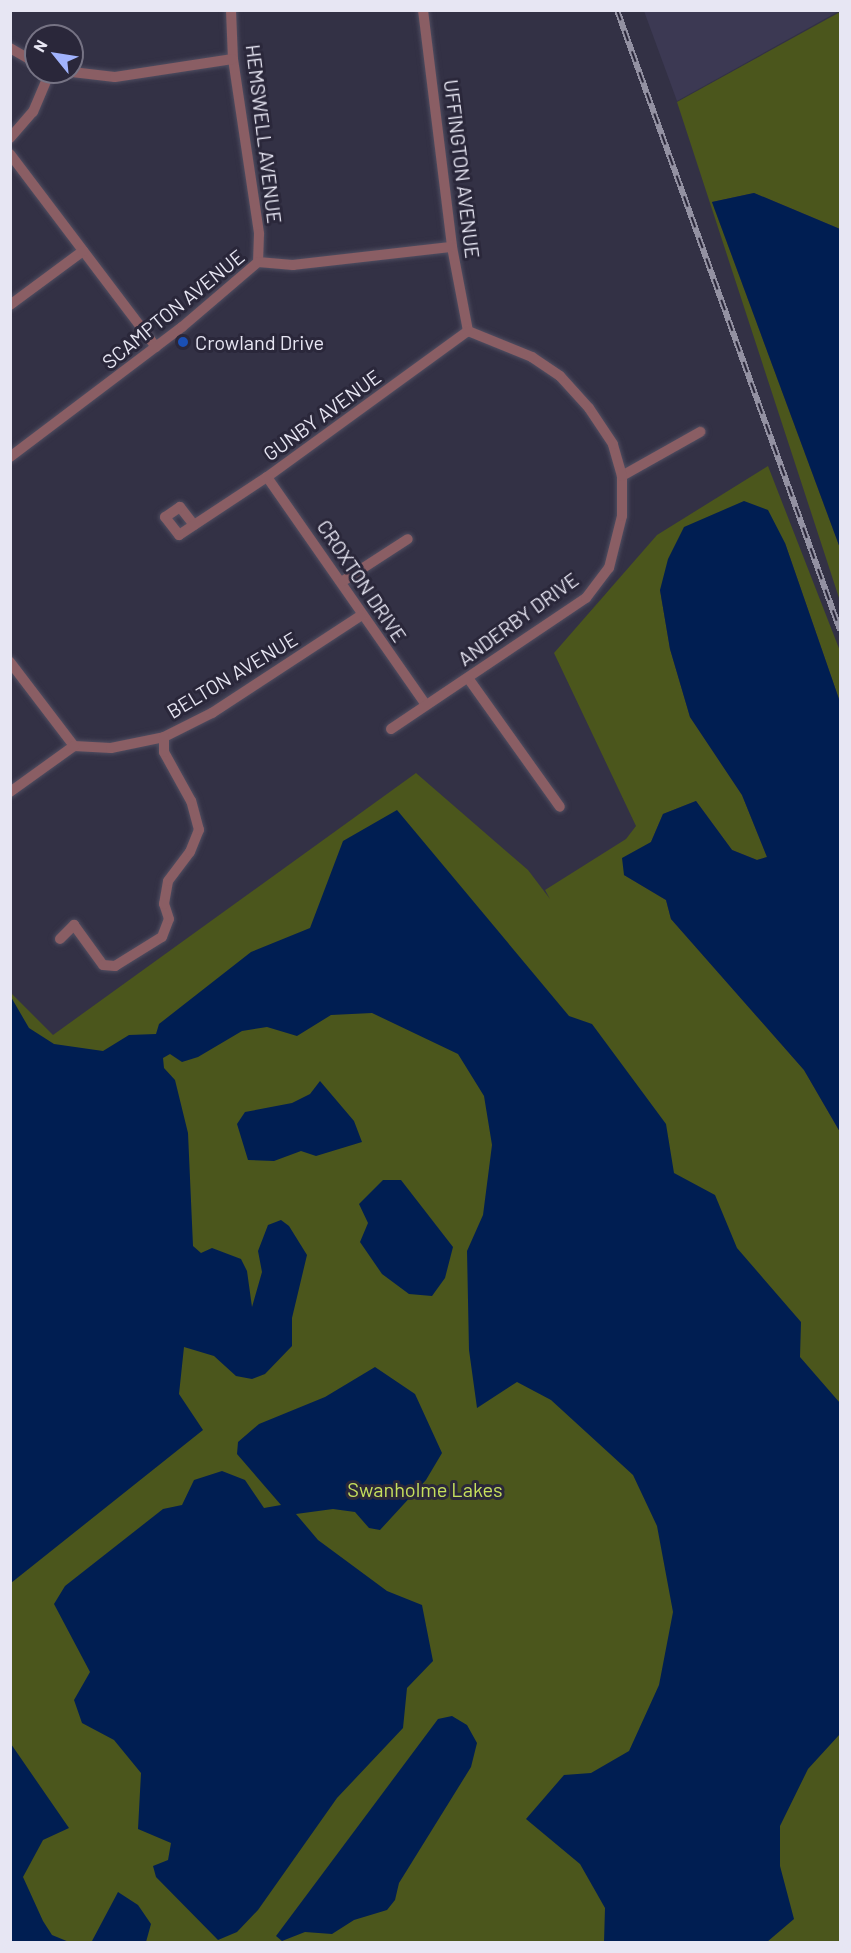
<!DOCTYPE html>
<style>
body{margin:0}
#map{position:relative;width:851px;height:1953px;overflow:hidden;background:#333145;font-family:Barlow,sans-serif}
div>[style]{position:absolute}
.built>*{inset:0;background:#3c3953}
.green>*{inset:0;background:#4b561c}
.water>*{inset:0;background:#001e52}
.roads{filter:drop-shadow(0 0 2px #504e61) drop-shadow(0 0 2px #504e61)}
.minor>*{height:10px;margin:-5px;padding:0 5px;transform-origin:5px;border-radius:5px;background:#8a5e64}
.rail>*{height:6px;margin-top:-3px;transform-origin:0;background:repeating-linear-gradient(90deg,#2a273a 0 11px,#9391a2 0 22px);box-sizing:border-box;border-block:2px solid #9391a2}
.dots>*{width:16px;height:16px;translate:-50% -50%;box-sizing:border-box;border:3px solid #2a273a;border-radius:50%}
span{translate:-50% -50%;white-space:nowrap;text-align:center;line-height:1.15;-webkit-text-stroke:6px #2a273a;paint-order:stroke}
.street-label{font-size:20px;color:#e7e6f3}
.poi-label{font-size:20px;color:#e7e6f3}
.left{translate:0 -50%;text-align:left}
.park-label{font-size:20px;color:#c7e05d}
.frame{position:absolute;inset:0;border:12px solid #e7e6f3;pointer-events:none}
.north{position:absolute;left:24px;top:24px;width:60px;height:60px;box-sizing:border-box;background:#2a273a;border:2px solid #767384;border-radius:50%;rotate:300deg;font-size:16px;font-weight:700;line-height:24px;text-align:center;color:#e7e6f3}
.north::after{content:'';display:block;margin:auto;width:21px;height:27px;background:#a1b3fd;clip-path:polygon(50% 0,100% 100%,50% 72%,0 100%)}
</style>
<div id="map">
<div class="built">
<div style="clip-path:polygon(644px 11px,644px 10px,839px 11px,677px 101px)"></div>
</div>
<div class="green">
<div style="clip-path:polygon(840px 12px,840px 229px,754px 193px,712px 202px,840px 548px,840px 601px,677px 102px)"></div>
<div style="clip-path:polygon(768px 466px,840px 651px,840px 702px,785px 543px,660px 590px,670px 649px,690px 717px,742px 795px,767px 857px,757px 860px,732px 850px,696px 801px,663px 814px,651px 842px,624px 875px,666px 900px,671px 919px,804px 1070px,840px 1132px,840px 1942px,11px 1942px,10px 992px,53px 1035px,416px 773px,528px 870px,550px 899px,545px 890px,626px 839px,636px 826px,554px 653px,657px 535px)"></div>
</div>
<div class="water">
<div style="clip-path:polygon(754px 193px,840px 229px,840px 548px,712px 202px)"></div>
<div style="clip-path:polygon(744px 501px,768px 510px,785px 543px,840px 702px,840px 1132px,804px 1070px,671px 919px,666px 900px,624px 875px,622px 858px,651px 842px,663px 814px,696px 801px,732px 850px,757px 860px,767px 857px,742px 795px,690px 717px,670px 649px,660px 590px,668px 559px,684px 527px)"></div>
<div style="clip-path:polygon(397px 810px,569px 1016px,592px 1024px,666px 1124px,674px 1173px,715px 1195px,737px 1248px,801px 1322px,800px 1357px,840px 1403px,840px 1734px,808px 1769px,780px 1826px,780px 1866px,794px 1919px,767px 1942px,604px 1942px,605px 1908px,580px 1864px,526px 1819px,564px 1775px,591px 1773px,629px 1751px,659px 1685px,673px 1612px,657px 1526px,633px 1475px,551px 1400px,517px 1382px,477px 1408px,469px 1350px,467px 1251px,483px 1215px,492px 1145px,484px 1096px,458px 1054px,372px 1013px,331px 1015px,297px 1036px,267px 1027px,242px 1031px,198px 1057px,182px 1062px,170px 1054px,163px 1058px,164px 1068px,175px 1080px,188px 1133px,193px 1246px,201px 1253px,212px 1248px,241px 1259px,247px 1271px,252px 1307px,262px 1272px,258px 1251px,268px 1225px,281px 1220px,289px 1226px,307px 1255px,292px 1318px,292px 1346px,265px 1374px,252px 1379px,236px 1376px,214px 1356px,184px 1347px,179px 1394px,203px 1430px,11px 1583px,11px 997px,29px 1028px,54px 1044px,103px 1051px,129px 1035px,156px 1034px,159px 1024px,251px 952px,310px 928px,343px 841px)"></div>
<div style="clip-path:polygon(320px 1081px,354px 1121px,362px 1142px,316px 1156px,301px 1151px,274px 1161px,248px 1160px,237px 1124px,245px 1112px,292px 1103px,310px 1094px)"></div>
<div style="clip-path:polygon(383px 1180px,401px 1180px,453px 1247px,445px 1278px,432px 1296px,409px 1294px,382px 1274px,360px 1242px,368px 1223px,359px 1204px)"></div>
<div style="clip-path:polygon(375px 1367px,415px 1394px,442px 1453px,426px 1480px,380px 1530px,369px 1528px,355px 1512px,333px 1509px,296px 1514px,318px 1540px,387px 1591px,422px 1605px,433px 1661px,407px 1688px,403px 1728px,337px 1798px,258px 1910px,237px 1932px,218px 1940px,156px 1877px,153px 1866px,168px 1860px,171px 1843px,138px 1829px,141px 1773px,114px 1740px,82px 1723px,74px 1700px,90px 1672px,54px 1604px,65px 1586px,163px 1509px,182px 1505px,194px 1480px,222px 1471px,245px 1480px,264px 1508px,281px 1505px,237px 1454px,238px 1442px,259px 1424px,325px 1397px)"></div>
<div style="clip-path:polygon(452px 1716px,467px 1725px,477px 1743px,471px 1767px,399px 1883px,395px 1900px,387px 1910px,354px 1920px,332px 1934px,305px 1932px,282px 1941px,276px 1936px,438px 1719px)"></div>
<div style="clip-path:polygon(11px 1744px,69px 1828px,43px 1840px,23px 1877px,43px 1921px,52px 1935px,69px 1942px,11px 1942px)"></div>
<div style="clip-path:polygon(118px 1892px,138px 1905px,151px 1924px,146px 1942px,86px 1942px,92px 1941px)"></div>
</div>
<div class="roads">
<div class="minor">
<div style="left:231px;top:10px;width:49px;rotate:87.7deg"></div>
<div style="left:233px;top:59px;width:177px;rotate:81.5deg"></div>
<div style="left:259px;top:234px;width:28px;rotate:92deg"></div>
<div style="left:423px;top:10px;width:239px;rotate:83deg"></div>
<div style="left:452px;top:247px;width:86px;rotate:79.2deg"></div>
<div style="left:10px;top:48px;width:30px;rotate:30deg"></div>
<div style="left:72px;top:72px;width:43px;rotate:6.6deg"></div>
<div style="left:115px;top:77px;width:119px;rotate:-8.7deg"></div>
<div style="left:10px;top:138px;width:35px;rotate:-49deg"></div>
<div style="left:33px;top:112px;width:43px;rotate:-67deg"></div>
<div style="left:10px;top:154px;width:242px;rotate:52.9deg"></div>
<div style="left:10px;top:305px;width:91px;rotate:-36.5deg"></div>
<div style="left:10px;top:457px;width:216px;rotate:-37.1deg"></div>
<div style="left:182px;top:327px;width:100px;rotate:-40.5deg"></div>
<div style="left:258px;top:262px;width:35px;rotate:5deg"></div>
<div style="left:293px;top:265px;width:160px;rotate:-6.5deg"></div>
<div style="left:622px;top:476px;width:90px;rotate:-29.4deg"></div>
<div style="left:267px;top:477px;width:278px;rotate:55.1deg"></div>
<div style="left:194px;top:525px;width:23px;rotate:-128deg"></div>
<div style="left:180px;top:507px;width:18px;rotate:146deg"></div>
<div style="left:165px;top:517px;width:23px;rotate:52deg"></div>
<div style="left:179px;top:535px;width:105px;rotate:-33.4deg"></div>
<div style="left:267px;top:477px;width:248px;rotate:-36deg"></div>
<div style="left:343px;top:581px;width:77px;rotate:-32.9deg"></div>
<div style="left:10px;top:662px;width:106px;rotate:52.7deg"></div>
<div style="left:74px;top:746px;width:37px;rotate:3deg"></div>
<div style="left:111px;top:748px;width:54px;rotate:-11.7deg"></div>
<div style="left:164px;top:737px;width:54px;rotate:-26.6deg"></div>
<div style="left:212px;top:713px;width:179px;rotate:-33.2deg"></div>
<div style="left:468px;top:678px;width:158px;rotate:54.5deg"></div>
<div style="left:391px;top:729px;width:235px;rotate:-33.9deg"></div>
<div style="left:586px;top:598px;width:38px;rotate:-53deg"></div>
<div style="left:609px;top:568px;width:54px;rotate:-76deg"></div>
<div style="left:622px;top:516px;width:40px;rotate:-90deg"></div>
<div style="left:622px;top:476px;width:33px;rotate:-106deg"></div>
<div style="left:613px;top:444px;width:43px;rotate:-123.7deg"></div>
<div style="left:589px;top:408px;width:43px;rotate:-132.2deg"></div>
<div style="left:560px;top:376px;width:34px;rotate:-146deg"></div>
<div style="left:532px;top:357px;width:69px;rotate:-157.9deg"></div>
<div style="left:10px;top:792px;width:79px;rotate:-35.7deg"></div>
<div style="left:60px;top:939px;width:20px;rotate:-45deg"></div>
<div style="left:74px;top:925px;width:49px;rotate:54.1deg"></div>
<div style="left:103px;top:965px;width:12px;rotate:5deg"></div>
<div style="left:115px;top:966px;width:55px;rotate:-31.7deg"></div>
<div style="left:162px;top:937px;width:19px;rotate:-69deg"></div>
<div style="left:169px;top:919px;width:16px;rotate:-108deg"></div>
<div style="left:164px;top:904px;width:23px;rotate:-80deg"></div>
<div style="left:168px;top:881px;width:36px;rotate:-53deg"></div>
<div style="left:190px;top:852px;width:24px;rotate:-68deg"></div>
<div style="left:199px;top:830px;width:30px;rotate:-105deg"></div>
<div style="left:191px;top:801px;width:56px;rotate:-118.9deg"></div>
<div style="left:164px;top:752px;width:15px;rotate:-90deg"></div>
</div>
</div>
<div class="rail">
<div style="left:617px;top:10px;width:659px;rotate:70.22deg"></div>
</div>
<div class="dots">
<div style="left:183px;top:342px;background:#1a4fb4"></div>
</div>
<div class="street-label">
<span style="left:264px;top:134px;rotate:83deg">HEMSWELL AVENUE</span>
<span style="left:462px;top:169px;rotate:83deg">UFFINGTON AVENUE</span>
<span style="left:173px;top:309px;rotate:-39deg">SCAMPTON AVENUE</span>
<span style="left:322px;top:415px;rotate:-36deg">GUNBY AVENUE</span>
<span style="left:362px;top:581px;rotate:56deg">CROXTON DRIVE</span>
<span style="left:518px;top:619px;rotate:-36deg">ANDERBY DRIVE</span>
<span style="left:232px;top:675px;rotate:-31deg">BELTON AVENUE</span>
</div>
<div class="poi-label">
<span class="left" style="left:195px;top:342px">Crowland Drive</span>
</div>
<div class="park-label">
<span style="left:425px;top:1489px">Swanholme Lakes</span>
</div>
<div class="frame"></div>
<div class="north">N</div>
</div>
